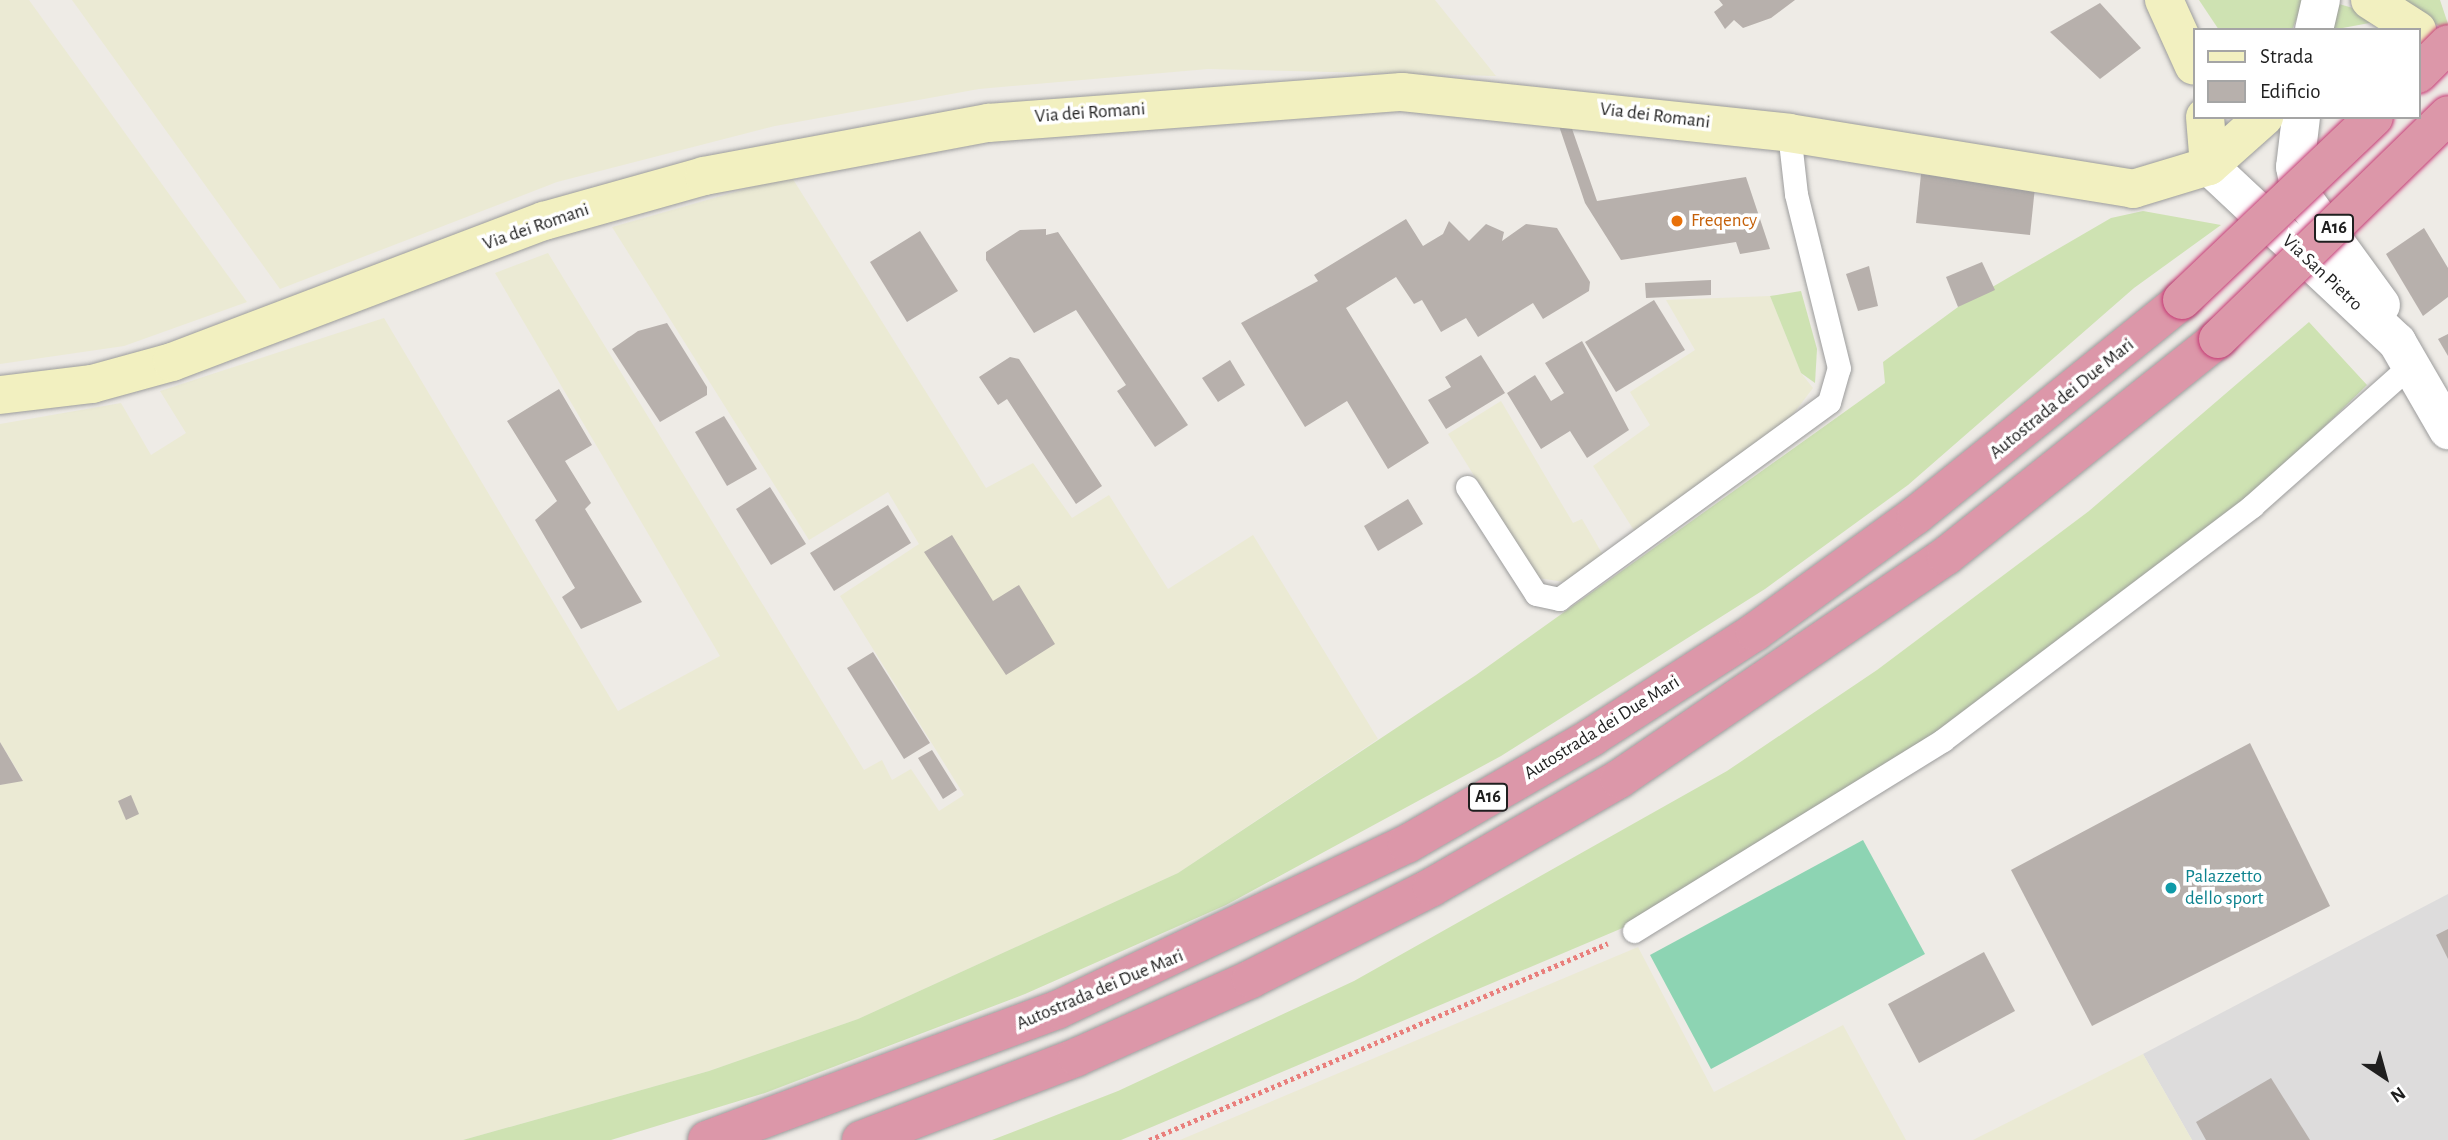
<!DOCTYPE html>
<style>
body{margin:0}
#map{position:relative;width:2448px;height:1140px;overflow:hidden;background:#eeebe6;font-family:"Alegreya Sans",sans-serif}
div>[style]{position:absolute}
.residential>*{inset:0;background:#dddcdc}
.farmland>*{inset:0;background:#ebead4}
.grass>*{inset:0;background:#cee2b2}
.pitch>*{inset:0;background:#8dd4b3}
.building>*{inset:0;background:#b7b0ac}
.path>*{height:4.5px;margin-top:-2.25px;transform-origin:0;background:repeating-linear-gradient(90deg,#e97f7c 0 3.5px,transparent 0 7px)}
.roads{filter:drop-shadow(0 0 2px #9c9c9c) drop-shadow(0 0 2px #9c9c9c)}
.lane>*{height:23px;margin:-11.5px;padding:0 11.5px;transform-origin:11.5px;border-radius:11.5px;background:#fff}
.street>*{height:38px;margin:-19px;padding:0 19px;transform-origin:19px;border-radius:19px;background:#fff}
.secondary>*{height:38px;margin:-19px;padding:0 19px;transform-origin:19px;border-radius:19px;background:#f2f0c0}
.highway>*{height:38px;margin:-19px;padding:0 19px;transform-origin:19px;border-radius:19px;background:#dc97a9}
.bridges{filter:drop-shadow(0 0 2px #c53a75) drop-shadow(0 0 2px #c53a75)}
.highway-bridge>*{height:38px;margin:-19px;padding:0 19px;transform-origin:19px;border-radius:19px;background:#dc97a9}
.dots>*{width:19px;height:19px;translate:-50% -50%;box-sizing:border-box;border:4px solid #fff;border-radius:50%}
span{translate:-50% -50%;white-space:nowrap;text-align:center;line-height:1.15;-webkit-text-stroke:7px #fff;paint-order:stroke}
.shield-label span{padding:2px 5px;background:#fff;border:2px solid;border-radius:5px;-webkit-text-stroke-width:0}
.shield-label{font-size:18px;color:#1f1f1f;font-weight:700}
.street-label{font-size:19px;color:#1f1f1f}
.food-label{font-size:19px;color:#c56008}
.left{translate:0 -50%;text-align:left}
.culture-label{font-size:19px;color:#0d838f}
.legend{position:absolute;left:2193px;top:28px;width:228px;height:91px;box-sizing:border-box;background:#fff;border:2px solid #a5a5a5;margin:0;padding:9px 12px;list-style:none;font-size:21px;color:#1f1f1f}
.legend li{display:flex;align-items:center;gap:14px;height:35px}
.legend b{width:35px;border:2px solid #a5a5a5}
.north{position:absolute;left:2350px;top:1042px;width:70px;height:70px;-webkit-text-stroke:5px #fff;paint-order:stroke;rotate:144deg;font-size:19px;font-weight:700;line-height:28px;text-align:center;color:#1f1f1f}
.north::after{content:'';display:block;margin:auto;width:24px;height:32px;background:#1f1f1f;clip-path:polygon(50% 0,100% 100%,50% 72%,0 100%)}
</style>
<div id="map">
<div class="residential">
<div style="clip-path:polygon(2448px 894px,2448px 1140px,2192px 1140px,2143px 1054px)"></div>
</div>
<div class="farmland">
<div style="clip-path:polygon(0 0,29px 0,247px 302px,124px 346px,0 364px)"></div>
<div style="clip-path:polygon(72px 0,1435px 0,1496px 76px,1208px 69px,979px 89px,775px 126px,557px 182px,280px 289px)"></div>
<div style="clip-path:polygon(791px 176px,986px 488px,1033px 463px,1072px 518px,1109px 495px,1168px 589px,1253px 535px,1378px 739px,1178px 873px,858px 1019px,709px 1071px,463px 1140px,0 1140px,0 785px,23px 780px,0 742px,0 424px,121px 403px,151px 455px,186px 433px,160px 391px,384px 318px,618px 711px,720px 656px,495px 273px,548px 253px,864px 770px,882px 760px,892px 780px,911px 769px,939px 811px,964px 795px,840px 596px,919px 544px,888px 492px,809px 540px,612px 227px)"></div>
<div style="clip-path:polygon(1770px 296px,1801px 373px,1813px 388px,1785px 425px,1635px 532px,1593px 466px,1650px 425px,1630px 392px,1695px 350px,1666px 300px)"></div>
<div style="clip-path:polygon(1501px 401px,1573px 523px,1582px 519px,1603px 555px,1564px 582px,1538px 578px,1448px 434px)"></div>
<div style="clip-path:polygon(1638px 947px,1714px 1092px,1843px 1025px,1906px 1140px,1180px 1140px)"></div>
<div style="clip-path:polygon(2143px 1054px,2192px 1140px,1973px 1140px)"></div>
</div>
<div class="grass">
<div style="clip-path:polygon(2199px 0,2304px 0,2292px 30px,2219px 30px)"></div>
<div style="clip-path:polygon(2397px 0,2440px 0,2448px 24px,2444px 29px)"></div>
<div style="clip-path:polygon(2332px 2px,2353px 8px,2380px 21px,2332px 30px)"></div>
<div style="clip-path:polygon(2143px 211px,2221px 225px,2134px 288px,1908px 485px,1765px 589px,1501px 756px,1226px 905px,1025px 994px,765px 1093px,611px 1140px,463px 1140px,709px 1071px,858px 1019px,1178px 873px,1476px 675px,1885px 383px,1883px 362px,1958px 307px,2111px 218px)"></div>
<div style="clip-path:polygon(1801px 291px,1817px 349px,1815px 383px,1801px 373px,1770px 296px)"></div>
<div style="clip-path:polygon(2309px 322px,2367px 385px,2281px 469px,2195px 542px,1963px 716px,1632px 924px,1121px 1140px,992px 1140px,1118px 1091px,1354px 981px,1727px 771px,1877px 670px,2089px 511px)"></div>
</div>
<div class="pitch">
<div style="clip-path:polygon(1863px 840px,1925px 954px,1711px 1069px,1650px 955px)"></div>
</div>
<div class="building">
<div style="clip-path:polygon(1719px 0,1795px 0,1771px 18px,1743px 28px,1734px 20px,1725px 29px,1714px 12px,1723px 5px)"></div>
<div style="clip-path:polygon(2100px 3px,2141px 48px,2100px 79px,2050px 32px)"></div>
<div style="clip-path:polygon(1569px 120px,1597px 201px,1746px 177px,1770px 249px,1740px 254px,1736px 242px,1621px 260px,1585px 203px,1558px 123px)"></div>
<div style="clip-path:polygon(1921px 174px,2035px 187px,2030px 235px,1916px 223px)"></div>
<div style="clip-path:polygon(1406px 219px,1423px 246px,1443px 234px,1449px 221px,1469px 241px,1486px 224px,1504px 232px,1502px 241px,1526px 224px,1557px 228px,1590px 282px,1589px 291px,1543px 319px,1533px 303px,1478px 337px,1466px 318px,1441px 332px,1422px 300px,1414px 304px,1396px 277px,1346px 308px,1429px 443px,1388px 469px,1347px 401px,1305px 427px,1241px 323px,1318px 281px,1314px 275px)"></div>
<div style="clip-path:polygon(2424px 228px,2448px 268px,2448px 297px,2423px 316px,2386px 254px)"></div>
<div style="clip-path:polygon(1046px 229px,1046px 235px,1058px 232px,1188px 425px,1155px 447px,1117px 391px,1126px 385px,1076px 310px,1034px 333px,986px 260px,986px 252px,1020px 230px)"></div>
<div style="clip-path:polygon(920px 231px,958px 291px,907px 322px,870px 262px)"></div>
<div style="clip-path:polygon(1982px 262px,1995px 290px,1958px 307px,1946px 277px)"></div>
<div style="clip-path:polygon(1869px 266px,1878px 306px,1858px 311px,1846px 274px)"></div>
<div style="clip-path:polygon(1711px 280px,1711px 295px,1646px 298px,1645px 283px)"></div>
<div style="clip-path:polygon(1654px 300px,1685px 350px,1616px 392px,1585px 342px)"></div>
<div style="clip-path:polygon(667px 323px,707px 387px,707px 395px,660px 422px,612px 349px,638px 331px)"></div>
<div style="clip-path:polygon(2448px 334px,2448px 356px,2438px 339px)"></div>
<div style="clip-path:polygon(1582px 341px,1629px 430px,1587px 458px,1570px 431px,1541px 449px,1507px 393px,1535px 375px,1551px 401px,1564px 393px,1545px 363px)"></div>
<div style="clip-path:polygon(1481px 355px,1505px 393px,1446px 429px,1428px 400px,1451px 387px,1445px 377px)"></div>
<div style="clip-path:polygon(1010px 357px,1019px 359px,1102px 486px,1076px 504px,1007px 399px,998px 405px,979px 377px)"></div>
<div style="clip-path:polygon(1230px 360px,1245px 385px,1218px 402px,1202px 378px)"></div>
<div style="clip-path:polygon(559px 389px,592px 445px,565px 461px,591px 503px,585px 509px,642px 602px,581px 629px,562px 597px,575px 588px,535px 520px,557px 501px,507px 421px)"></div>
<div style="clip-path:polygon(724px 416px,757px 469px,727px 486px,695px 432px)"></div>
<div style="clip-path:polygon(770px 487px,806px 544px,771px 565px,736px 509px)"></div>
<div style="clip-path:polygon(1408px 499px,1423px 524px,1378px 551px,1364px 526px)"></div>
<div style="clip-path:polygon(888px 505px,911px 543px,834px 591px,810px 553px)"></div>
<div style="clip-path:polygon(952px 535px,993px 601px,1019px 585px,1055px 644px,1006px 675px,924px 552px)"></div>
<div style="clip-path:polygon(873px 652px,930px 743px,904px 759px,847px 668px)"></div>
<div style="clip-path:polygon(0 742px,23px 781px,0 785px)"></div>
<div style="clip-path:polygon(2250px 743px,2330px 906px,2092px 1026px,2011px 870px)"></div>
<div style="clip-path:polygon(932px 750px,957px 790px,943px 799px,918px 758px)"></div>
<div style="clip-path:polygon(131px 795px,139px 814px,126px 820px,118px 801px)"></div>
<div style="clip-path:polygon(2448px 929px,2448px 959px,2436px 935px)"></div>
<div style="clip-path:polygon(1984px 952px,2015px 1011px,1919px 1063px,1888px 1004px)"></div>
<div style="clip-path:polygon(2271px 1078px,2310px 1140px,2206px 1140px,2196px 1122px)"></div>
</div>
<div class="path">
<div style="left:1149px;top:1140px;width:499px;rotate:-23.2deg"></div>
</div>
<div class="roads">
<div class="lane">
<div style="left:1467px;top:487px;width:127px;rotate:57.2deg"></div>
<div style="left:1536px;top:594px;width:24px;rotate:12deg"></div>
<div style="left:1559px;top:599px;width:334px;rotate:-36.1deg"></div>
<div style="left:1829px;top:402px;width:35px;rotate:-74deg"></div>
<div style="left:1839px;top:368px;width:179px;rotate:-103.9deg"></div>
<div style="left:1796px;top:194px;width:61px;rotate:-96.5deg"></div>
<div style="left:1634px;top:931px;width:363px;rotate:-31.7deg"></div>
<div style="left:1943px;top:740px;width:388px;rotate:-37.1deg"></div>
<div style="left:2252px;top:506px;width:213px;rotate:-41.6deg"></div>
</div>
<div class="street">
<div style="left:2314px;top:30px;width:31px;rotate:-77deg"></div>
<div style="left:2301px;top:117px;width:50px;rotate:96.8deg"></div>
<div style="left:2295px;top:167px;width:29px;rotate:78deg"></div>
<div style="left:2301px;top:195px;width:136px;rotate:54deg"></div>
<div style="left:2209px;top:166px;width:258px;rotate:43.1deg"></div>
<div style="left:2397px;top:342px;width:102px;rotate:59.9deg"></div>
</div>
<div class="secondary">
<div style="left:2164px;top:0;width:72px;rotate:65.6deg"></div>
<div style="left:2370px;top:0;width:56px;rotate:32.6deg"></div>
<div style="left:2205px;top:117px;width:49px;rotate:85.3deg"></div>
<div style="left:0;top:395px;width:93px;rotate:-6.8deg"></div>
<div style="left:92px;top:384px;width:83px;rotate:-15.4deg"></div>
<div style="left:172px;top:362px;width:398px;rotate:-20.8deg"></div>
<div style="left:544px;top:221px;width:166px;rotate:-15.7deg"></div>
<div style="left:704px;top:176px;width:289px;rotate:-10.6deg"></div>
<div style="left:988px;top:123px;width:415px;rotate:-4.3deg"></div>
<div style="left:1402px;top:92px;width:389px;rotate:6deg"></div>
<div style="left:1789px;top:133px;width:349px;rotate:9.2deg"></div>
<div style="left:2133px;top:189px;width:79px;rotate:-16.8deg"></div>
<div style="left:2209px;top:166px;width:74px;rotate:-41.7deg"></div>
</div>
<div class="highway">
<div style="left:707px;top:1140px;width:373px;rotate:-20.4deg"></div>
<div style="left:1057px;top:1010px;width:387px;rotate:-25.4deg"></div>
<div style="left:1407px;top:844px;width:214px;rotate:-30deg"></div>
<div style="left:1592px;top:737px;width:194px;rotate:-32.8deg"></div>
<div style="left:1755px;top:632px;width:199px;rotate:-36deg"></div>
<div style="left:1916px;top:515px;width:342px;rotate:-38.9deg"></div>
<div style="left:861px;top:1140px;width:231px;rotate:-21deg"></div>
<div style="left:1077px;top:1057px;width:191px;rotate:-24.1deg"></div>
<div style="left:1251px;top:979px;width:203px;rotate:-26.9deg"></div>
<div style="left:1432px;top:887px;width:216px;rotate:-30deg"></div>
<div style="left:1619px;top:779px;width:396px;rotate:-34.3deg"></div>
<div style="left:1946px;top:556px;width:348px;rotate:-38.6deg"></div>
</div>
</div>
<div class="bridges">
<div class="highway-bridge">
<div style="left:2418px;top:74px;width:42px;rotate:-45deg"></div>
<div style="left:2182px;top:300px;width:265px;rotate:-43.6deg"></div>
<div style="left:2218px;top:339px;width:321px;rotate:-44.2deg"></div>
</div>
</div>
<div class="dots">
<div style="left:1677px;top:221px;background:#e8710a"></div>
<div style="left:2171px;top:888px;background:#0f9aa8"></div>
</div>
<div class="shield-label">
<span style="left:2334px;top:228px">A16</span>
<span style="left:1488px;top:797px">A16</span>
</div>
<div class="street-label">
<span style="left:1090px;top:113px;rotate:-4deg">Via dei Romani</span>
<span style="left:1655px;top:116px;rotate:7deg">Via dei Romani</span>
<span style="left:536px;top:227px;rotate:-19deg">Via dei Romani</span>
<span style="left:2322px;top:273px;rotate:43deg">Via San Pietro</span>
<span style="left:2062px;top:399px;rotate:-39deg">Autostrada dei Due Mari</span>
<span style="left:1602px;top:728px;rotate:-32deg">Autostrada dei Due Mari</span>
<span style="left:1100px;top:990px;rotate:-23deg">Autostrada dei Due Mari</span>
</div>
<div class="food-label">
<span class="left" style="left:1691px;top:221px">Freqency</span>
</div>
<div class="culture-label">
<span class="left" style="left:2185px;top:888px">Palazzetto<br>dello sport</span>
</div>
<ul class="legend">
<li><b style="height:9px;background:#f2f0c0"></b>Strada</li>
<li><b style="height:19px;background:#b7b0ac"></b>Edificio</li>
</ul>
<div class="north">N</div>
</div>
